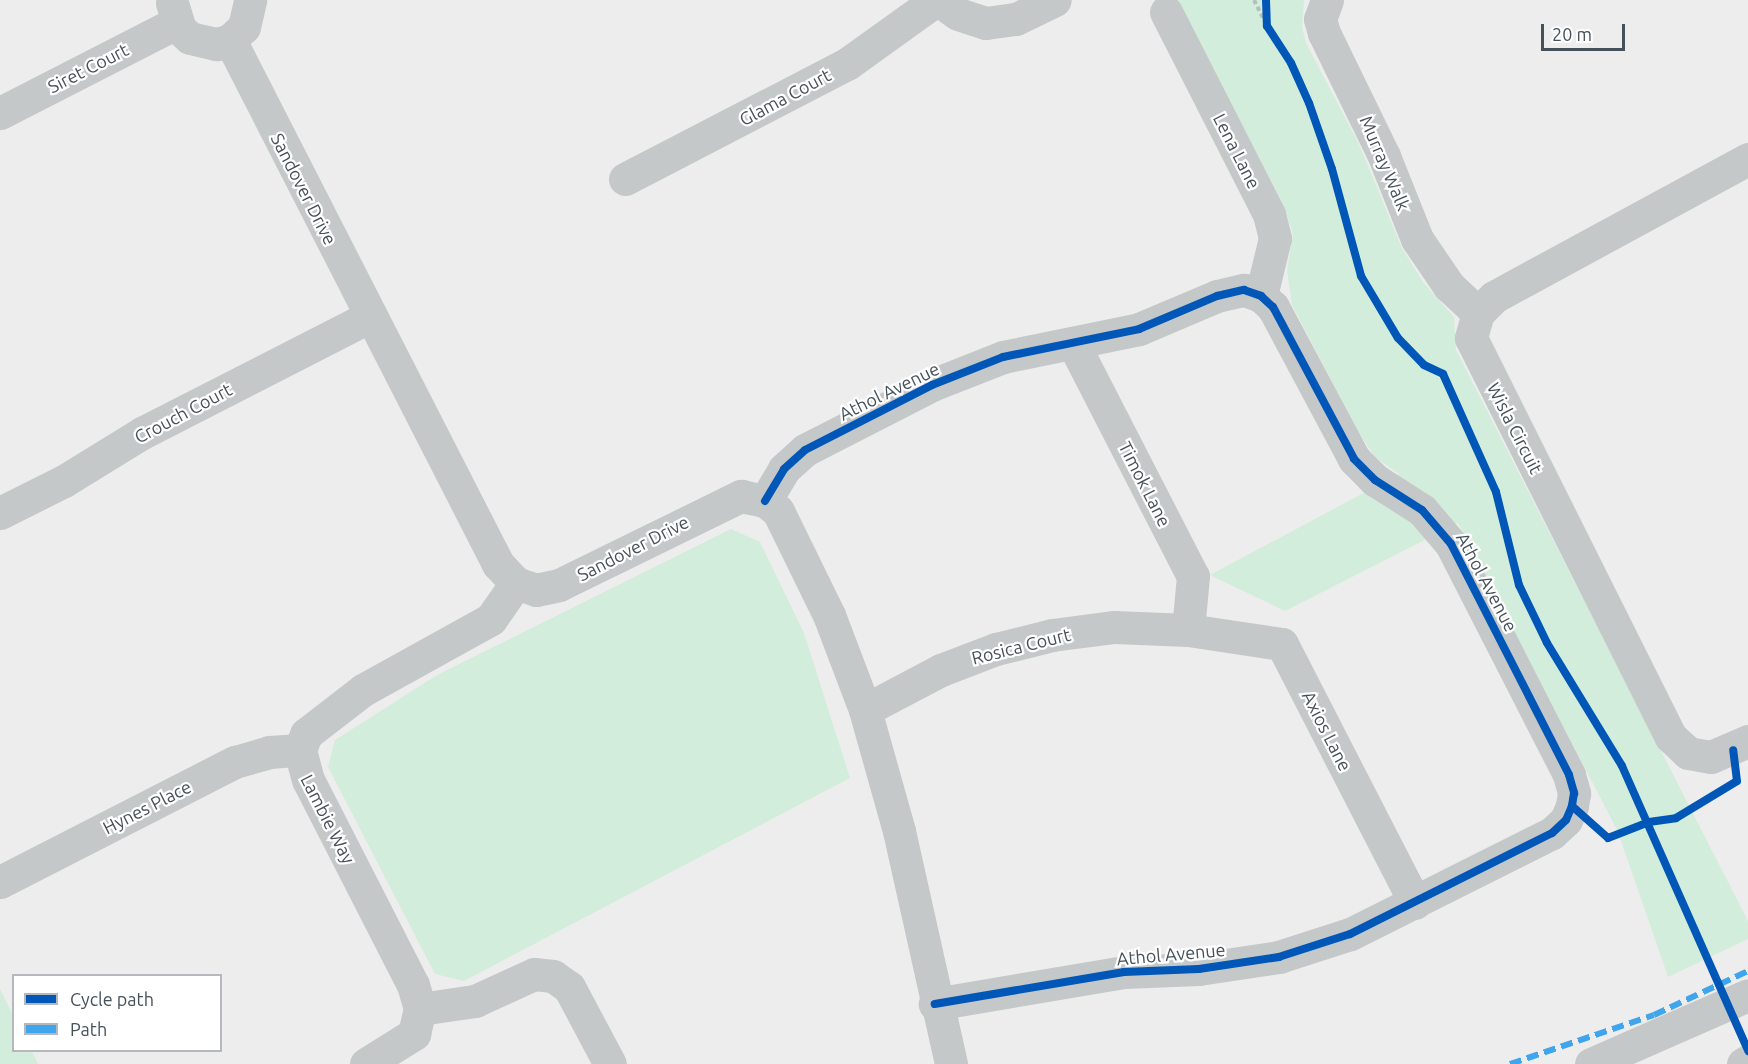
<!DOCTYPE html>
<style>
body{margin:0}
#map{position:relative;width:1748px;height:1064px;overflow:hidden;background:#eeeded;font-family:Ubuntu,sans-serif}
div>[style]{position:absolute}
.green>*{inset:0;background:#d2eddb}
.path>*{height:4px;margin-top:-2px;transform-origin:0;background:repeating-linear-gradient(90deg,#b4c0bc 0 4.5px,transparent 0 7.5px)}
.minor>*{height:33px;margin:-16.5px;padding:0 16.5px;transform-origin:16.5px;border-radius:16.5px;background:#c5c8c9}
.quiet>*{height:6px;margin-top:-3px;transform-origin:0;background:repeating-linear-gradient(90deg,#3fa5ed 0 12px,transparent 0 18px)}
.cycleway>*{height:8px;margin:-4px;padding:0 4px;transform-origin:4px;border-radius:4px;background:#0057b8}
span{translate:-50% -50%;white-space:nowrap;text-align:center;line-height:1.15;-webkit-text-stroke:4.5px #fff;paint-order:stroke}
.street-label{font-size:18px;color:#455159}
.legend{position:absolute;left:12px;top:974px;width:210px;height:78px;box-sizing:border-box;background:#fff;border:2px solid #b5b9bd;margin:0;padding:8px 10px;list-style:none;font-size:18px;color:#455159}
.legend li{display:flex;align-items:center;gap:12px;height:30px}
.legend b{width:30px;border:2px solid #b5b9bd}
.scale{position:absolute;left:1541px;top:24px;width:84px;height:27px;box-sizing:border-box;border:3px solid #455159;border-top:0;padding-left:8px;font-size:18px;line-height:21px;white-space:nowrap;color:#455159;-webkit-text-stroke:4px #fff;paint-order:stroke}
</style>
<div id="map">
<div class="green">
<div style="clip-path:polygon(1177px 0,1304px 0,1302px 27px,1306px 43px,1359px 144px,1402px 248px,1423px 282px,1454px 317px,1456px 350px,1748px 921px,1748px 939px,1668px 977px,1618px 832px,1458px 523px,1285px 611px,1210px 575px,1399px 474px,1375px 457px,1359px 433px,1292px 305px,1287px 270px,1293px 234px,1284px 206px)"></div>
<div style="clip-path:polygon(731px 529px,760px 542px,804px 633px,850px 778px,464px 981px,435px 974px,328px 767px,335px 740px,437px 675px)"></div>
<div style="clip-path:polygon(0 989px,13px 1015px,14px 1050px,32px 1051px,38px 1064px,0 1064px)"></div>
</div>
<div class="path">
<div style="left:1254px;top:0;width:29px;rotate:63deg"></div>
</div>
<div class="minor">
<div style="left:938px;top:0;width:24px;rotate:35deg"></div>
<div style="left:958px;top:14px;width:29px;rotate:18deg"></div>
<div style="left:986px;top:23px;width:30px;rotate:-8deg"></div>
<div style="left:1016px;top:19px;width:43px;rotate:-26deg"></div>
<div style="left:1327px;top:0;width:20px;rotate:110deg"></div>
<div style="left:1320px;top:19px;width:15px;rotate:74deg"></div>
<div style="left:1324px;top:33px;width:137px;rotate:64deg"></div>
<div style="left:1384px;top:156px;width:89px;rotate:68.3deg"></div>
<div style="left:1417px;top:239px;width:57px;rotate:55.8deg"></div>
<div style="left:1449px;top:286px;width:40px;rotate:43deg"></div>
<div style="left:172px;top:3px;width:27px;rotate:73deg"></div>
<div style="left:180px;top:29px;width:13px;rotate:42deg"></div>
<div style="left:190px;top:38px;width:28px;rotate:13deg"></div>
<div style="left:217px;top:44px;width:14px;rotate:-17deg"></div>
<div style="left:230px;top:40px;width:19px;rotate:-43deg"></div>
<div style="left:244px;top:27px;width:28px;rotate:-77deg"></div>
<div style="left:1166px;top:12px;width:227px;rotate:63deg"></div>
<div style="left:1269px;top:214px;width:25px;rotate:76deg"></div>
<div style="left:1275px;top:238px;width:60px;rotate:103.6deg"></div>
<div style="left:230px;top:40px;width:589px;rotate:62.91deg"></div>
<div style="left:498px;top:564px;width:26px;rotate:47deg"></div>
<div style="left:516px;top:583px;width:21px;rotate:19deg"></div>
<div style="left:536px;top:590px;width:24px;rotate:-12deg"></div>
<div style="left:559px;top:585px;width:203px;rotate:-26.1deg"></div>
<div style="left:741px;top:496px;width:25px;rotate:12deg"></div>
<div style="left:765px;top:501px;width:16px;rotate:38deg"></div>
<div style="left:778px;top:511px;width:116px;rotate:63.9deg"></div>
<div style="left:829px;top:615px;width:102px;rotate:69.2deg"></div>
<div style="left:865px;top:710px;width:126px;rotate:74.3deg"></div>
<div style="left:899px;top:831px;width:239px;rotate:77.4deg"></div>
<div style="left:0;top:113px;width:198px;rotate:-27.1deg"></div>
<div style="left:1748px;top:159px;width:289px;rotate:151.5deg"></div>
<div style="left:1494px;top:297px;width:23px;rotate:135deg"></div>
<div style="left:1478px;top:313px;width:26px;rotate:106deg"></div>
<div style="left:1471px;top:338px;width:446px;rotate:63.4deg"></div>
<div style="left:1671px;top:737px;width:23px;rotate:43deg"></div>
<div style="left:1688px;top:753px;width:23px;rotate:10deg"></div>
<div style="left:1711px;top:757px;width:40px;rotate:-23.4deg"></div>
<div style="left:625px;top:179px;width:250px;rotate:-27.4deg"></div>
<div style="left:847px;top:64px;width:110px;rotate:-35.7deg"></div>
<div style="left:1073px;top:343px;width:262px;rotate:62.8deg"></div>
<div style="left:1193px;top:576px;width:54px;rotate:95.3deg"></div>
<div style="left:765px;top:501px;width:37px;rotate:-59deg"></div>
<div style="left:784px;top:469px;width:28px;rotate:-42deg"></div>
<div style="left:805px;top:450px;width:143px;rotate:-27.1deg"></div>
<div style="left:932px;top:385px;width:76px;rotate:-21.5deg"></div>
<div style="left:1003px;top:357px;width:139px;rotate:-11.6deg"></div>
<div style="left:1139px;top:329px;width:85px;rotate:-22.9deg"></div>
<div style="left:1217px;top:296px;width:28px;rotate:-13deg"></div>
<div style="left:1244px;top:290px;width:18px;rotate:19deg"></div>
<div style="left:1261px;top:296px;width:16px;rotate:43deg"></div>
<div style="left:1273px;top:307px;width:172px;rotate:61.9deg"></div>
<div style="left:1354px;top:459px;width:30px;rotate:45deg"></div>
<div style="left:1375px;top:480px;width:56px;rotate:32.6deg"></div>
<div style="left:1422px;top:510px;width:45px;rotate:49.5deg"></div>
<div style="left:1451px;top:544px;width:259px;rotate:62.9deg"></div>
<div style="left:1569px;top:775px;width:19px;rotate:74deg"></div>
<div style="left:1574px;top:793px;width:13px;rotate:99deg"></div>
<div style="left:1572px;top:806px;width:15px;rotate:113deg"></div>
<div style="left:1566px;top:820px;width:19px;rotate:137deg"></div>
<div style="left:1552px;top:833px;width:226px;rotate:153.4deg"></div>
<div style="left:1350px;top:934px;width:75px;rotate:162.1deg"></div>
<div style="left:1279px;top:957px;width:81px;rotate:171.5deg"></div>
<div style="left:1199px;top:969px;width:75px;rotate:177.7deg"></div>
<div style="left:1124px;top:972px;width:192px;rotate:170.4deg"></div>
<div style="left:0;top:513px;width:72px;rotate:-26.6deg"></div>
<div style="left:64px;top:481px;width:92px;rotate:-31.6deg"></div>
<div style="left:142px;top:433px;width:255px;rotate:-27.1deg"></div>
<div style="left:865px;top:710px;width:86px;rotate:-27.8deg"></div>
<div style="left:941px;top:670px;width:59px;rotate:-20.9deg"></div>
<div style="left:996px;top:649px;width:58px;rotate:-14deg"></div>
<div style="left:1052px;top:635px;width:63px;rotate:-7.4deg"></div>
<div style="left:1114px;top:627px;width:74px;rotate:2.3deg"></div>
<div style="left:1188px;top:630px;width:95px;rotate:8.5deg"></div>
<div style="left:1282px;top:644px;width:291px;rotate:62.8deg"></div>
<div style="left:0;top:882px;width:264px;rotate:-27.1deg"></div>
<div style="left:235px;top:762px;width:35px;rotate:-16deg"></div>
<div style="left:269px;top:752px;width:31px;rotate:-4deg"></div>
<div style="left:420px;top:1009px;width:56px;rotate:-8.3deg"></div>
<div style="left:475px;top:1001px;width:65px;rotate:-24.6deg"></div>
<div style="left:534px;top:974px;width:19px;rotate:6deg"></div>
<div style="left:553px;top:976px;width:19px;rotate:35deg"></div>
<div style="left:569px;top:987px;width:87px;rotate:62deg"></div>
<div style="left:366px;top:1064px;width:57px;rotate:-32deg"></div>
<div style="left:414px;top:1034px;width:26px;rotate:-77deg"></div>
<div style="left:420px;top:1009px;width:25px;rotate:-106deg"></div>
<div style="left:413px;top:985px;width:230px;rotate:-117.1deg"></div>
<div style="left:308px;top:780px;width:31px;rotate:-105deg"></div>
<div style="left:300px;top:750px;width:17px;rotate:-69deg"></div>
<div style="left:306px;top:734px;width:72px;rotate:-37.7deg"></div>
<div style="left:363px;top:690px;width:146px;rotate:-29deg"></div>
<div style="left:491px;top:619px;width:44px;rotate:-55.2deg"></div>
<div style="left:1591px;top:1064px;width:171px;rotate:-23.7deg"></div>
<div style="left:1743px;top:1064px;width:6px;rotate:-31deg"></div>
</div>
<div class="quiet">
<div style="left:1510px;top:1064px;width:152px;rotate:-18.8deg"></div>
<div style="left:1654px;top:1015px;width:104px;rotate:-25.1deg"></div>
</div>
<div class="cycleway">
<div style="left:1266px;top:0;width:26px;rotate:88deg"></div>
<div style="left:1267px;top:26px;width:44px;rotate:57deg"></div>
<div style="left:1291px;top:63px;width:44px;rotate:65.8deg"></div>
<div style="left:1309px;top:103px;width:70px;rotate:70.8deg"></div>
<div style="left:1332px;top:169px;width:111px;rotate:74.8deg"></div>
<div style="left:1361px;top:276px;width:72px;rotate:59.2deg"></div>
<div style="left:1398px;top:338px;width:37px;rotate:46deg"></div>
<div style="left:1424px;top:365px;width:21px;rotate:25deg"></div>
<div style="left:1443px;top:374px;width:129px;rotate:65.8deg"></div>
<div style="left:1496px;top:492px;width:96px;rotate:76.1deg"></div>
<div style="left:1519px;top:585px;width:64px;rotate:64.2deg"></div>
<div style="left:1547px;top:643px;width:144px;rotate:58.6deg"></div>
<div style="left:1622px;top:766px;width:312px;rotate:66.1deg"></div>
<div style="left:765px;top:501px;width:37px;rotate:-59deg"></div>
<div style="left:784px;top:469px;width:28px;rotate:-42deg"></div>
<div style="left:805px;top:450px;width:143px;rotate:-27.1deg"></div>
<div style="left:932px;top:385px;width:76px;rotate:-21.5deg"></div>
<div style="left:1003px;top:357px;width:139px;rotate:-11.6deg"></div>
<div style="left:1139px;top:329px;width:85px;rotate:-22.9deg"></div>
<div style="left:1217px;top:296px;width:28px;rotate:-13deg"></div>
<div style="left:1244px;top:290px;width:18px;rotate:19deg"></div>
<div style="left:1261px;top:296px;width:16px;rotate:43deg"></div>
<div style="left:1273px;top:307px;width:172px;rotate:61.9deg"></div>
<div style="left:1354px;top:459px;width:30px;rotate:45deg"></div>
<div style="left:1375px;top:480px;width:56px;rotate:32.6deg"></div>
<div style="left:1422px;top:510px;width:45px;rotate:49.5deg"></div>
<div style="left:1451px;top:544px;width:259px;rotate:62.9deg"></div>
<div style="left:1569px;top:775px;width:19px;rotate:74deg"></div>
<div style="left:1574px;top:793px;width:13px;rotate:99deg"></div>
<div style="left:1572px;top:806px;width:15px;rotate:113deg"></div>
<div style="left:1566px;top:820px;width:19px;rotate:137deg"></div>
<div style="left:1552px;top:833px;width:226px;rotate:153.4deg"></div>
<div style="left:1350px;top:934px;width:75px;rotate:162.1deg"></div>
<div style="left:1279px;top:957px;width:81px;rotate:171.5deg"></div>
<div style="left:1199px;top:969px;width:75px;rotate:177.7deg"></div>
<div style="left:1124px;top:972px;width:192px;rotate:170.4deg"></div>
<div style="left:1572px;top:806px;width:48px;rotate:41.6deg"></div>
<div style="left:1608px;top:838px;width:44px;rotate:-21.3deg"></div>
<div style="left:1649px;top:822px;width:27px;rotate:-8deg"></div>
<div style="left:1676px;top:818px;width:71px;rotate:-31.2deg"></div>
<div style="left:1737px;top:781px;width:31px;rotate:-97deg"></div>
</div>
<div class="street-label">
<span style="left:88px;top:68px;rotate:-27deg">Siret Court</span>
<span style="left:785px;top:97px;rotate:-28deg">Glama Court</span>
<span style="left:1237px;top:151px;rotate:63deg">Lena Lane</span>
<span style="left:1385px;top:163px;rotate:67deg">Murray Walk</span>
<span style="left:304px;top:189px;rotate:63deg">Sandover Drive</span>
<span style="left:889px;top:391px;rotate:-26deg">Athol Avenue</span>
<span style="left:183px;top:413px;rotate:-28deg">Crouch Court</span>
<span style="left:1515px;top:428px;rotate:63deg">Wisla Circuit</span>
<span style="left:1145px;top:484px;rotate:63deg">Timok Lane</span>
<span style="left:633px;top:548px;rotate:-27deg">Sandover Drive</span>
<span style="left:1487px;top:582px;rotate:62deg">Athol Avenue</span>
<span style="left:1021px;top:646px;rotate:-14deg">Rosica Court</span>
<span style="left:1327px;top:731px;rotate:63deg">Axios Lane</span>
<span style="left:147px;top:807px;rotate:-27deg">Hynes Place</span>
<span style="left:328px;top:819px;rotate:63deg">Lambie Way</span>
<span style="left:1171px;top:954px;rotate:-5deg">Athol Avenue</span>
</div>
<ul class="legend">
<li><b style="height:8px;background:#0057b8"></b>Cycle path</li>
<li><b style="height:8px;background:#3fa5ed"></b>Path</li>
</ul>
<div class="scale">20 m</div>
</div>
